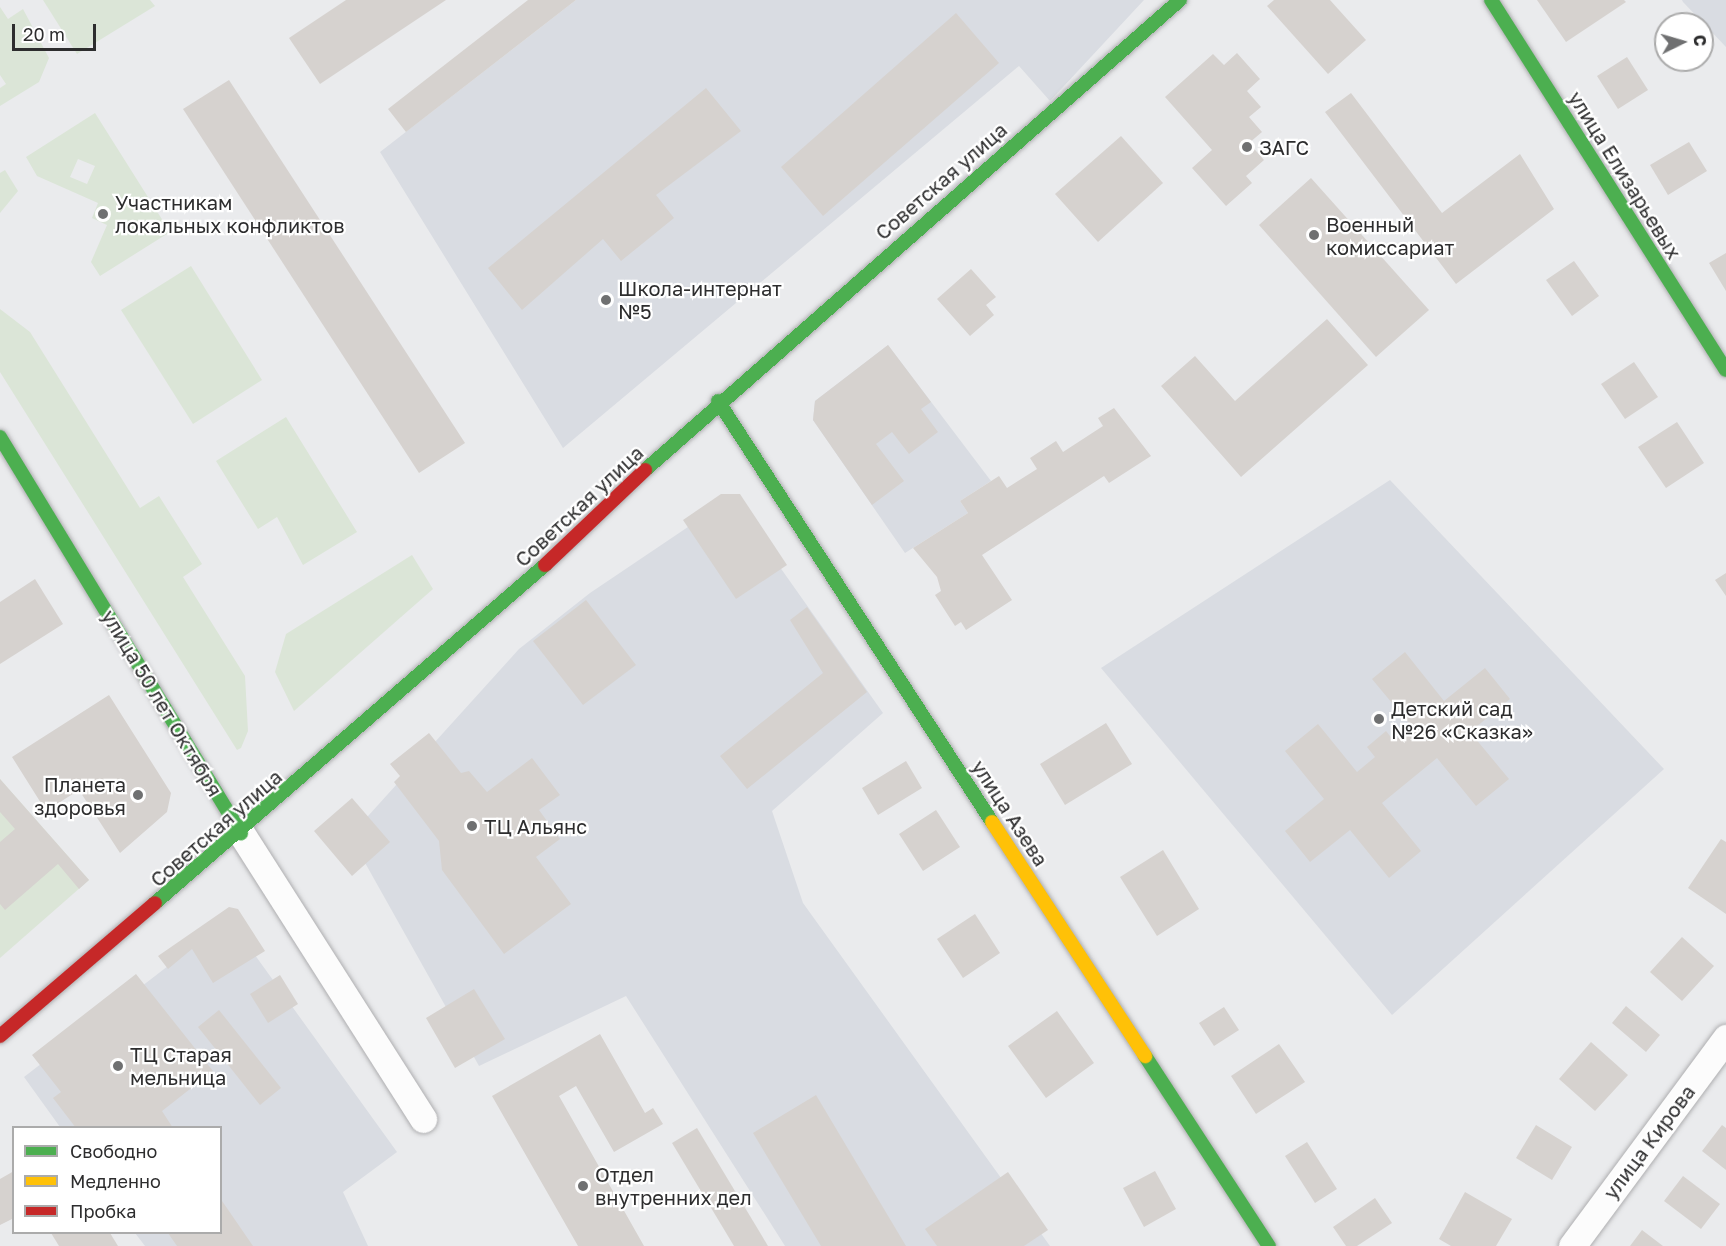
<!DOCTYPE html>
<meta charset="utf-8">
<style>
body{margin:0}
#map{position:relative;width:1726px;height:1246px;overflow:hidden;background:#eaebed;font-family:"Golos Text",sans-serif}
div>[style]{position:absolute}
.built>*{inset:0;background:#d9dce2}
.green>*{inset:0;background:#dbe5d7}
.building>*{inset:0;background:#d6d2cf}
.roads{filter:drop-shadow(0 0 2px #aeaeb0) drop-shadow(0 0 2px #aeaeb0)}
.street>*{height:27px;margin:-13.5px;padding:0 13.5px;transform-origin:13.5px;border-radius:13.5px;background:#fcfcfc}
.fast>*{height:14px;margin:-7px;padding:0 7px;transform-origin:7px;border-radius:7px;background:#4caf50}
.slow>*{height:14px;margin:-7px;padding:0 7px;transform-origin:7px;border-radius:7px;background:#ffc107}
.jam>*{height:14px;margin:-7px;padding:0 7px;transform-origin:7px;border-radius:7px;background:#c62828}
.dots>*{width:16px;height:16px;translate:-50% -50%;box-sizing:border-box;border:3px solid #fff;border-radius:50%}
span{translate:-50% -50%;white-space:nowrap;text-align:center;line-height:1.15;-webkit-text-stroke:4.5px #fff;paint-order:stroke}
.poi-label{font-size:20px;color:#2d2d2e}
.left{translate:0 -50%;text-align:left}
.right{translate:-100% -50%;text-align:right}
.street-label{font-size:20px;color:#2d2d2e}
.legend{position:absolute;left:12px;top:1126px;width:210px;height:108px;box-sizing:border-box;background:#fff;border:2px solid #ababab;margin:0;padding:8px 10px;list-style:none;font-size:18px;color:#2d2d2e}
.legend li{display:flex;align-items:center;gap:12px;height:30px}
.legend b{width:30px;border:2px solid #ababab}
.north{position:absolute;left:1654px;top:12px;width:60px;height:60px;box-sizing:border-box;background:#fff;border:2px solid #ababab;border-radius:50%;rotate:85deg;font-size:16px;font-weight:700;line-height:24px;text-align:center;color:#2d2d2e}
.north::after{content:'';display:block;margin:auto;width:21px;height:27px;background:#6f7071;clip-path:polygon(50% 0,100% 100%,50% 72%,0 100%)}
.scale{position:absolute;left:12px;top:24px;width:84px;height:27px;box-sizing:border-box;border:3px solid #2d2d2e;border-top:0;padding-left:8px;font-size:18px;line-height:21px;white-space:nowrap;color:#2d2d2e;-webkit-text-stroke:4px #fff;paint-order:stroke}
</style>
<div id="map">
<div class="built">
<div style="clip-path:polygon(576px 0,1144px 0,1050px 101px,1019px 66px,563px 448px,380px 152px)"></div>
<div style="clip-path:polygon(1682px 0,1726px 0,1726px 47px,1683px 2px)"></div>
<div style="clip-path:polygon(888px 345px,991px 481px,960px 501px,968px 513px,905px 553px,813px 420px,815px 401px)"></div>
<div style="clip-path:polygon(1390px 480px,1664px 769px,1392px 1015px,1101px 668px)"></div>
<div style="clip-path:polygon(731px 498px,883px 713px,772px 811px,803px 903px,1050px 1246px,785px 1246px,626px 996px,479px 1066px,350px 836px,519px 649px,590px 593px)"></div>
<div style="clip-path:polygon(229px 919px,397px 1152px,343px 1192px,368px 1246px,145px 1246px,135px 1233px,220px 1232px,220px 1128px,60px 1127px,24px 1077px)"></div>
</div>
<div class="green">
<div style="clip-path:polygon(43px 0,150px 0,155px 6px,77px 54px)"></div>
<div style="clip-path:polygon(0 7px,8px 19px,23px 9px,49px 58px,39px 82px,0 106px,0 88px,6px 84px,0 75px)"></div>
<div style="clip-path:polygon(evenodd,95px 113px,170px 232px,100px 276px,91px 262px,107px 225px,92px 218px,98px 203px,37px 176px,26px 157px,95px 113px,78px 159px,95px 166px,87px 184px,70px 177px,78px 159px)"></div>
<div style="clip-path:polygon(5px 170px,18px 191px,0 213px,0 173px)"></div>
<div style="clip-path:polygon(191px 266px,262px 380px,193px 424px,121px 310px)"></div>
<div style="clip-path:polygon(0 309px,30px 332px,140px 508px,159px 496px,202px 564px,183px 577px,245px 676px,248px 731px,241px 748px,237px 750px,0 372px)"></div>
<div style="clip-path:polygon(286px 417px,357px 532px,303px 565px,277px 517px,258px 529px,216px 461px)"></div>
<div style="clip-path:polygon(412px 555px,433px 589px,294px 711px,275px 672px,286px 634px)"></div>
<div style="clip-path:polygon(0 779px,89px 880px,0 958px)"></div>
</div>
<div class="building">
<div style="clip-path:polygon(346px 0,446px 0,320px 84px,289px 38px)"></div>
<div style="clip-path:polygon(528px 0,576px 0,406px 132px,388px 109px)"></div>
<div style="clip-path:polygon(1274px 0,1330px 0,1366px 40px,1328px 74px,1267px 6px)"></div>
<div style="clip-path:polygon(1537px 0,1624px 0,1626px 2px,1566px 42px)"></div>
<div style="clip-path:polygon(956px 13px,999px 63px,823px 216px,781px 167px)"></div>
<div style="clip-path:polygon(1237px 53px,1260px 79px,1247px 91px,1261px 107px,1249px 117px,1262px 132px,1249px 143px,1264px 160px,1246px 176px,1252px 183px,1226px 206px,1192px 168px,1212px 150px,1165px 97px,1213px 54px,1224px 65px)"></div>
<div style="clip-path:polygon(1627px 57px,1648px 90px,1618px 109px,1597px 76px)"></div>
<div style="clip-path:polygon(229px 80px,465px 443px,419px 473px,183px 109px)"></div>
<div style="clip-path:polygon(706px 88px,741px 131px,656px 195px,674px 218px,621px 261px,603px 239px,522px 310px,488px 268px)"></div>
<div style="clip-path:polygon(1351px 93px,1442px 213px,1520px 154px,1554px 209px,1456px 284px,1325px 112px)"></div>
<div style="clip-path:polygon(1121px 136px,1163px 183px,1098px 242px,1055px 194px)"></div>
<div style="clip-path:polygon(1689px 142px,1707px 171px,1668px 195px,1650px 165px)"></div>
<div style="clip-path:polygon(1311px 178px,1429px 310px,1376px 357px,1259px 225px)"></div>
<div style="clip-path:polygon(1726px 253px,1726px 291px,1709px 263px)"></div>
<div style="clip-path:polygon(1574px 261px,1599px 296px,1572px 316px,1546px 280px)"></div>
<div style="clip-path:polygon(971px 269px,996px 297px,986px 305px,994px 315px,970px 336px,937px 299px)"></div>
<div style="clip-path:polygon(1327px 319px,1368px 365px,1241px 477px,1161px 386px,1195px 356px,1235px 401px)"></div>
<div style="clip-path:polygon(888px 345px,931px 402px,921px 409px,938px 432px,909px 454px,892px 432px,876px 444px,904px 481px,872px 505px,813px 420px,815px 401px)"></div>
<div style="clip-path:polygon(1634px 362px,1658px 397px,1625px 419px,1601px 384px)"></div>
<div style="clip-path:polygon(1114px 408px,1151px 456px,1109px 483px,1104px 476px,982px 555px,1012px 600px,966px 630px,961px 622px,955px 626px,935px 595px,941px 591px,937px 577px,913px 548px,968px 513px,960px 501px,999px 476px,1007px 488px,1037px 469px,1030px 458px,1056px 441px,1063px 452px,1103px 426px,1098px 418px)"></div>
<div style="clip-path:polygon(1677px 422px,1704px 463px,1666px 488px,1638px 447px)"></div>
<div style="clip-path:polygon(721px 494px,740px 494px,787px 565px,736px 599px,683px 520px)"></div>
<div style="clip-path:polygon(1726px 573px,1726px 596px,1715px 580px)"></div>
<div style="clip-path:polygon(35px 579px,63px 624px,0 664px,0 602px)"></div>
<div style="clip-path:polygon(586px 600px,636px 665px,583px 705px,533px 641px)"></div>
<div style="clip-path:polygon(807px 607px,867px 692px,747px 789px,720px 756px,823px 673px,790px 620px)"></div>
<div style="clip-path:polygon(1405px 652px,1444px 701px,1485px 668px,1510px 699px,1470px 732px,1509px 779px,1476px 806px,1437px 758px,1382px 803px,1421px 851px,1389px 878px,1350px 830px,1310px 862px,1285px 831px,1324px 799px,1285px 751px,1318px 724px,1357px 772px,1375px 757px,1367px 747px,1386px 731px,1394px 741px,1412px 727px,1372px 679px)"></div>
<div style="clip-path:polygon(109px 695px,171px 793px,167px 812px,120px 853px,79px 790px,46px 811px,12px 757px)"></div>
<div style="clip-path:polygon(1106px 723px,1132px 764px,1065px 805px,1040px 764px)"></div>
<div style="clip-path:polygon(429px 733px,461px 773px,469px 771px,487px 792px,532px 758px,560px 795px,539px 810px,560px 839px,536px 857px,571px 904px,504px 954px,442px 870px,439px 841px,394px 782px,400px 776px,390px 764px)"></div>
<div style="clip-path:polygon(906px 761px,922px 788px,878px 815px,862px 788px)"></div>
<div style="clip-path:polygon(0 779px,89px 880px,79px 889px,58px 864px,5px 910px,0 904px,0 842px,15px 829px,0 812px)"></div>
<div style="clip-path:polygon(352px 798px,390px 842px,352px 876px,314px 831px)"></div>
<div style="clip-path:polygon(936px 810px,960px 847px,923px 871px,899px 834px)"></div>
<div style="clip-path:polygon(1721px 839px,1726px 842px,1726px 914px,1688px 888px)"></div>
<div style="clip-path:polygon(1163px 850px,1199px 909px,1157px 936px,1120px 877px)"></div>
<div style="clip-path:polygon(229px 907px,238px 909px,265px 951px,213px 983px,192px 949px,168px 969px,158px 956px)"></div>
<div style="clip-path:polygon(975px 914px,1000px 953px,963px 978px,937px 939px)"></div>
<div style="clip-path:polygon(1682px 937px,1714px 966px,1682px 1001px,1650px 972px)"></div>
<div style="clip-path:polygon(136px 974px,213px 1071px,162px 1111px,173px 1128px,76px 1128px,53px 1098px,61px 1092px,32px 1055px)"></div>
<div style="clip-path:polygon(280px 975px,298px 1004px,268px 1023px,250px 994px)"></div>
<div style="clip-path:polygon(474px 989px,505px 1039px,455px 1068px,426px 1018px)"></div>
<div style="clip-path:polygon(1626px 1006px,1660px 1035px,1646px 1052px,1612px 1023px)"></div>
<div style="clip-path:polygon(1224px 1007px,1239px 1030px,1214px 1046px,1199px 1023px)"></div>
<div style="clip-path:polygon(219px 1010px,281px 1088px,260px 1105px,198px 1027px)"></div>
<div style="clip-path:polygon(1057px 1011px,1094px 1063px,1046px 1098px,1008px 1046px)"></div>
<div style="clip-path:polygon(600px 1034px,645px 1113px,653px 1108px,663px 1124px,614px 1152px,576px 1086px,559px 1096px,644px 1246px,578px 1246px,492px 1096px)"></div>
<div style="clip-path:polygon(1591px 1042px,1628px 1075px,1595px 1111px,1559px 1079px)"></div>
<div style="clip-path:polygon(1279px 1044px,1305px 1082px,1256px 1114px,1231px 1076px)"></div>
<div style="clip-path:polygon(816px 1095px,906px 1246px,821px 1246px,753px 1133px)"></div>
<div style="clip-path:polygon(1536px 1125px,1572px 1147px,1552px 1180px,1516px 1158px)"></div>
<div style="clip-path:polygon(1722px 1125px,1726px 1128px,1726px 1170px,1702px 1151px)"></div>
<div style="clip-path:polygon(697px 1128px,768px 1246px,734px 1246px,672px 1143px)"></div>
<div style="clip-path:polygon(1307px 1142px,1337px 1189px,1315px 1203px,1285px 1156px)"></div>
<div style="clip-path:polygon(14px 1171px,14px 1218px,0 1225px,0 1179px)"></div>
<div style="clip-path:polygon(1155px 1171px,1176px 1209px,1144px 1227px,1123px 1188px)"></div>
<div style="clip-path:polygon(1008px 1172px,1048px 1230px,1024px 1246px,937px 1246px,925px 1229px)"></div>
<div style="clip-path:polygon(1683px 1176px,1720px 1204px,1701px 1229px,1664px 1201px)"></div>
<div style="clip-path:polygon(1465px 1192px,1512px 1219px,1496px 1246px,1451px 1246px,1439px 1239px)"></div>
<div style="clip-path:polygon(220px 1198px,253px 1246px,177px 1246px,168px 1233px,220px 1233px)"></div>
<div style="clip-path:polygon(1375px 1198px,1392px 1223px,1357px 1246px,1346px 1246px,1333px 1227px)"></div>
<div style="clip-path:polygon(1642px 1230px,1663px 1246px,1630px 1246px)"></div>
<div style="clip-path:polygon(51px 1233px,110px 1233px,118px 1246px,59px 1246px)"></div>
</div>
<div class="roads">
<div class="street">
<div style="left:241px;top:833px;width:339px;rotate:57.5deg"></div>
<div style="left:1572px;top:1246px;width:259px;rotate:-53.5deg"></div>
</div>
<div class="fast">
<div style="left:1491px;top:0;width:438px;rotate:57.6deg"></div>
<div style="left:718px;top:401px;width:502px;rotate:56.94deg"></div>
<div style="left:0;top:437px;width:464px;rotate:58.7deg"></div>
<div style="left:645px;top:470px;width:712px;rotate:-41.3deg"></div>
<div style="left:155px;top:903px;width:516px;rotate:-40.91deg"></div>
<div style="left:1145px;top:1056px;width:227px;rotate:56.9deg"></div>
</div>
<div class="slow">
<div style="left:992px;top:822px;width:280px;rotate:56.8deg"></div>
</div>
<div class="jam">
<div style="left:545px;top:565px;width:138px;rotate:-43.5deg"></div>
<div style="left:0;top:1036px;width:204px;rotate:-40.6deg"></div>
</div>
</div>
<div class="dots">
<div style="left:1247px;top:147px;background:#6f7071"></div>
<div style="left:103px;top:214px;background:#6f7071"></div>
<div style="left:1314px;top:235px;background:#6f7071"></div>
<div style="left:606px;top:300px;background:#6f7071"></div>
<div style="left:1379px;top:719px;background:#6f7071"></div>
<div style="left:138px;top:795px;background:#6f7071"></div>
<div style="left:472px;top:826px;background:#6f7071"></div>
<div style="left:118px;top:1066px;background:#6f7071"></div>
<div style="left:583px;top:1186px;background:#6f7071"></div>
</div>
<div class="poi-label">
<span class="left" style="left:1259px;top:147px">ЗАГС</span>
<span class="left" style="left:115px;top:214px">Участникам<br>локальных конфликтов</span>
<span class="left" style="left:1326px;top:236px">Военный<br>комиссариат</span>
<span class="left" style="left:618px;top:300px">Школа-интернат<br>№5</span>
<span class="left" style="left:1391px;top:720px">Детский сад<br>№26 «Сказка»</span>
<span class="right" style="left:126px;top:796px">Планета<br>здоровья</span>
<span class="left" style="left:484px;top:826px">ТЦ Альянс</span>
<span class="left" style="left:130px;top:1066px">ТЦ Старая<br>мельница</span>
<span class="left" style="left:595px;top:1186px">Отдел<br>внутренних дел</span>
</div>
<div class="street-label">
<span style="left:1625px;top:175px;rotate:58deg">улица Елизарьевых</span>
<span style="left:941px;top:181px;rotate:-41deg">Советская улица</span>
<span style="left:579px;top:506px;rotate:-43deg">Советская улица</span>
<span style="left:162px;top:703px;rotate:59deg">улица 50 лет Октября</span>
<span style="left:1010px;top:813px;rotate:57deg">улица Азева</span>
<span style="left:216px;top:828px;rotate:-41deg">Советская улица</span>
<span style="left:1649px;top:1142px;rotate:-53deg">улица Кирова</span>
</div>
<ul class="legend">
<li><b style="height:8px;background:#4caf50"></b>Свободно</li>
<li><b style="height:8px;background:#ffc107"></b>Медленно</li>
<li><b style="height:8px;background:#c62828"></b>Пробка</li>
</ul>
<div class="north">С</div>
<div class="scale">20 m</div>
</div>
